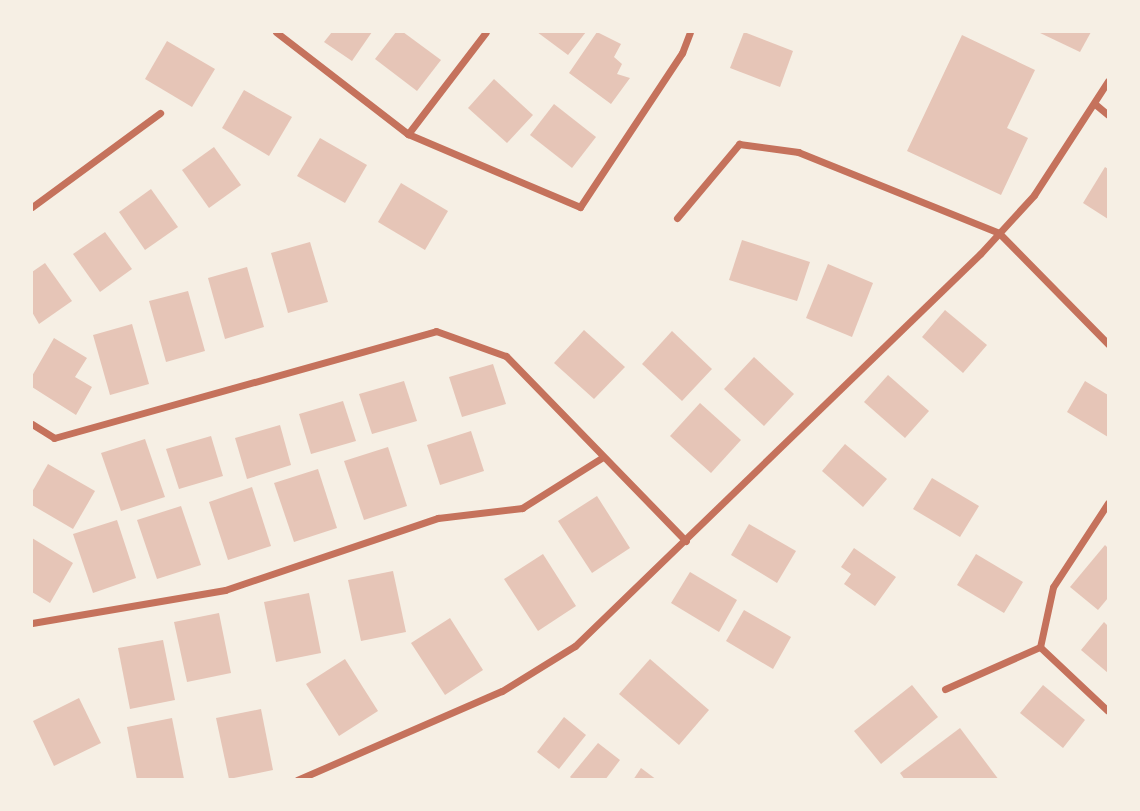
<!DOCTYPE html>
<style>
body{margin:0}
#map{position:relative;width:1140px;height:811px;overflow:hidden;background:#f6efe4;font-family:Ubuntu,sans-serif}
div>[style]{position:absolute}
.building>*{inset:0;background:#e6c5b7}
.minor>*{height:7px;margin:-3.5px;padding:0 3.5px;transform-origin:3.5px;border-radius:3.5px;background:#c5725c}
span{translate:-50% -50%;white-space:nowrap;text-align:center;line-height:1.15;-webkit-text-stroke:5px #f6efe4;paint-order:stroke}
.frame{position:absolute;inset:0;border:33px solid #f6efe4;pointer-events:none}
</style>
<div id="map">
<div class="building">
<div style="clip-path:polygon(332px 32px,372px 32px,352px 61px,324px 42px)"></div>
<div style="clip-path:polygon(396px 32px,403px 32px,441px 60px,417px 91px,375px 59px)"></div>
<div style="clip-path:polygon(537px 32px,586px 32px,568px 55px)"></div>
<div style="clip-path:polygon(597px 32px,621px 44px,614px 57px,622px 64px,617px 74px,630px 78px,611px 104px,569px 73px)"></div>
<div style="clip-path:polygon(744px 32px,793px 51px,780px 87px,730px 68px)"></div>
<div style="clip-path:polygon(1038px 32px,1091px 32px,1080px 52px)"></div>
<div style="clip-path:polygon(962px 35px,1035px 70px,1007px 128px,1028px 138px,1001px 195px,907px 151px)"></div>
<div style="clip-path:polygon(167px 41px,215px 69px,192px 107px,145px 79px)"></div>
<div style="clip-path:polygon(494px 79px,533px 115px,507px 143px,468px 108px)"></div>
<div style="clip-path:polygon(244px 90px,292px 117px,269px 156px,222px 128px)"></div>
<div style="clip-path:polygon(554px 104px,596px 137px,572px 168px,530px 135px)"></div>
<div style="clip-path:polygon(320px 138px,367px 165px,345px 203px,297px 176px)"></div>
<div style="clip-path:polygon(214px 147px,241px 185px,209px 208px,182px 170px)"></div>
<div style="clip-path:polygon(1105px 167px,1108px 169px,1108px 219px,1083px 203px)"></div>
<div style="clip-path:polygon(401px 183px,448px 211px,425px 250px,378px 222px)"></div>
<div style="clip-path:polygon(151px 189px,178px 227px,145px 250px,119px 212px)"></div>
<div style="clip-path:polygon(105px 232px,132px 269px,100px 292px,73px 254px)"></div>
<div style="clip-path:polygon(742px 240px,810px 262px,797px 301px,729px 280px)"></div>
<div style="clip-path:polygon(310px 242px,328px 302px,288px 313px,271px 253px)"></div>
<div style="clip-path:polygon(45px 263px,72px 301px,39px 324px,32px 312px,32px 272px)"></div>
<div style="clip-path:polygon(828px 264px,873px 283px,852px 337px,806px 318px)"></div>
<div style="clip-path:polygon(247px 267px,264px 327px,225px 339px,208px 278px)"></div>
<div style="clip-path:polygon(188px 291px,205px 351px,166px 362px,149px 301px)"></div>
<div style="clip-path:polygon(945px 310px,987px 345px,963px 373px,922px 337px)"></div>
<div style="clip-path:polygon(132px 324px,149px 384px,110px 395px,93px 335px)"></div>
<div style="clip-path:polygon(584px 330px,625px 367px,594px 399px,554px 363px)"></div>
<div style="clip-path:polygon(672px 331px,712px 369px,682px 401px,642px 364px)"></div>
<div style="clip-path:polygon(54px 338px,87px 358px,75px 377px,92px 387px,76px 415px,32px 387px,32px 376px)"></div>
<div style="clip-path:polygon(754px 357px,794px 394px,764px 426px,724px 389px)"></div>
<div style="clip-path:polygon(493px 364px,506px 404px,462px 417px,449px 377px)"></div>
<div style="clip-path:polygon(888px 375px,929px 411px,905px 438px,864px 402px)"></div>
<div style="clip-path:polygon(404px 381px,417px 421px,372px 434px,359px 394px)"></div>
<div style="clip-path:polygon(1085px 381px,1108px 395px,1108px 437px,1067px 412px)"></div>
<div style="clip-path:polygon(343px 401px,356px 441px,311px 454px,299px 414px)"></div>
<div style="clip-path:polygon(700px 403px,741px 440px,711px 473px,670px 436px)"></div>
<div style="clip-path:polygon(280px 425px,291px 465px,247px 479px,235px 438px)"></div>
<div style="clip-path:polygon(471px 431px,484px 471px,440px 485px,427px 445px)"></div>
<div style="clip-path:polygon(211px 436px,223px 476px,179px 489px,166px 449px)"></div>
<div style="clip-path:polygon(145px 439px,165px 497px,121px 511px,101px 453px)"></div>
<div style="clip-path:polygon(845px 444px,887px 479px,863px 507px,822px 471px)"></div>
<div style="clip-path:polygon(388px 447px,407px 506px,364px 520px,344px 461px)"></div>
<div style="clip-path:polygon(48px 464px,95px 491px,73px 529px,32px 505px,32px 492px)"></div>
<div style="clip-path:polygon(318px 469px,337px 528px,294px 542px,274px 483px)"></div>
<div style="clip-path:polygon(932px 478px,979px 506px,960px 537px,913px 509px)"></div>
<div style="clip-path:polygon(252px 487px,271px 546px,228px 560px,209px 502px)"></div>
<div style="clip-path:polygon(597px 496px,630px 548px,592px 573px,558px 521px)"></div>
<div style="clip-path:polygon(181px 506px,201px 565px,157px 579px,137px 520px)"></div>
<div style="clip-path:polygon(117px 520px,136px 578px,93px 593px,73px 534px)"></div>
<div style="clip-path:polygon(749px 524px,796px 551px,777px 583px,731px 555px)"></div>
<div style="clip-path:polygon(32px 538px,73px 563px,50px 603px,32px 592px)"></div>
<div style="clip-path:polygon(1105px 545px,1108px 548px,1108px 598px,1098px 610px,1070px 587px)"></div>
<div style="clip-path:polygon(854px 548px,896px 577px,875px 606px,844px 584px,851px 574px,841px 567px)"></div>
<div style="clip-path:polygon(543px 554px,576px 606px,538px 631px,504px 579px)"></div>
<div style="clip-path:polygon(976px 554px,1023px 582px,1004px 613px,957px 585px)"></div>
<div style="clip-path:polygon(393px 571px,406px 632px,361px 641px,348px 580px)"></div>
<div style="clip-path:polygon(690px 572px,737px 600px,719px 632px,671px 603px)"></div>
<div style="clip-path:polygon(309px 593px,321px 653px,276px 662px,264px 602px)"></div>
<div style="clip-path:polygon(744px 610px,791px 637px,773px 669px,726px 641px)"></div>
<div style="clip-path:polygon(219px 613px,231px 673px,187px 682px,174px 622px)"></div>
<div style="clip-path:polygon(450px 618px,483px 670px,445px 695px,411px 643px)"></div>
<div style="clip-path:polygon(1104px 622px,1108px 626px,1108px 673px,1081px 650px)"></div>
<div style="clip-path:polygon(163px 640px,175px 700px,130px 709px,118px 648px)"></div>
<div style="clip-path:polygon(345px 659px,378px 711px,339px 736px,306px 684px)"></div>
<div style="clip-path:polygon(650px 659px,709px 710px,679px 745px,619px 694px)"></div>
<div style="clip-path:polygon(912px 685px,938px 717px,881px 764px,854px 731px)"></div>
<div style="clip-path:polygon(1043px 685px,1085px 720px,1063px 748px,1020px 713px)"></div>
<div style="clip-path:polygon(79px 698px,101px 743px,54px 766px,33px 721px)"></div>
<div style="clip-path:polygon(261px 709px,273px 770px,229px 779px,216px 718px)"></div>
<div style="clip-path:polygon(564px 717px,586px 735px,559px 769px,537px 752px)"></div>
<div style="clip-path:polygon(172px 718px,184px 779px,137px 780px,127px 727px)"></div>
<div style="clip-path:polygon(960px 728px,999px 780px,905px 780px,900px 773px)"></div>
<div style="clip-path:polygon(598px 743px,620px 760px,605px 780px,573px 780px,570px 777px)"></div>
<div style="clip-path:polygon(641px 768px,657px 780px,633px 780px)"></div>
</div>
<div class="minor">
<div style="left:276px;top:32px;width:167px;rotate:37.7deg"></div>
<div style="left:408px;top:134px;width:187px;rotate:23deg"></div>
<div style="left:580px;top:207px;width:185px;rotate:-56.5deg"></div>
<div style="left:682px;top:53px;width:22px;rotate:-69deg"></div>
<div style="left:1095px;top:104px;width:17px;rotate:40deg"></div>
<div style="left:408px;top:134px;width:128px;rotate:-52.6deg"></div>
<div style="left:32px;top:207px;width:159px;rotate:-36.3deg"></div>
<div style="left:677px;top:218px;width:97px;rotate:-50deg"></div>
<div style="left:739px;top:144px;width:60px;rotate:7.7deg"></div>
<div style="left:798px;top:152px;width:217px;rotate:21.9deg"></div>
<div style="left:999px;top:233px;width:156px;rotate:45.5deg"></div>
<div style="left:32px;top:424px;width:26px;rotate:32deg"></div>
<div style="left:54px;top:438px;width:397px;rotate:-15.6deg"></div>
<div style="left:436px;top:331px;width:74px;rotate:19.7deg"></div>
<div style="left:506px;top:356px;width:258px;rotate:45.8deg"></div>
<div style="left:1108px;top:503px;width:100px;rotate:123.2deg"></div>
<div style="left:1053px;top:587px;width:61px;rotate:102.2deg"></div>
<div style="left:1040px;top:647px;width:93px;rotate:43.3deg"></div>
<div style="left:32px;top:623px;width:196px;rotate:-9.7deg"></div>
<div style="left:225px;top:590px;width:225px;rotate:-18.7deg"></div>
<div style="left:438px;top:518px;width:85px;rotate:-6.8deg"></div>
<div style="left:522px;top:508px;width:96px;rotate:-32.2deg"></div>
<div style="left:945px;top:689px;width:104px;rotate:-23.9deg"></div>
<div style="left:297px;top:780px;width:223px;rotate:-23.5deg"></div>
<div style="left:502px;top:691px;width:86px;rotate:-31.7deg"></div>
<div style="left:575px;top:646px;width:564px;rotate:-44.07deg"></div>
<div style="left:980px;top:254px;width:80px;rotate:-47.5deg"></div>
<div style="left:1034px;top:195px;width:136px;rotate:-57deg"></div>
</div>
<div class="frame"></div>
</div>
